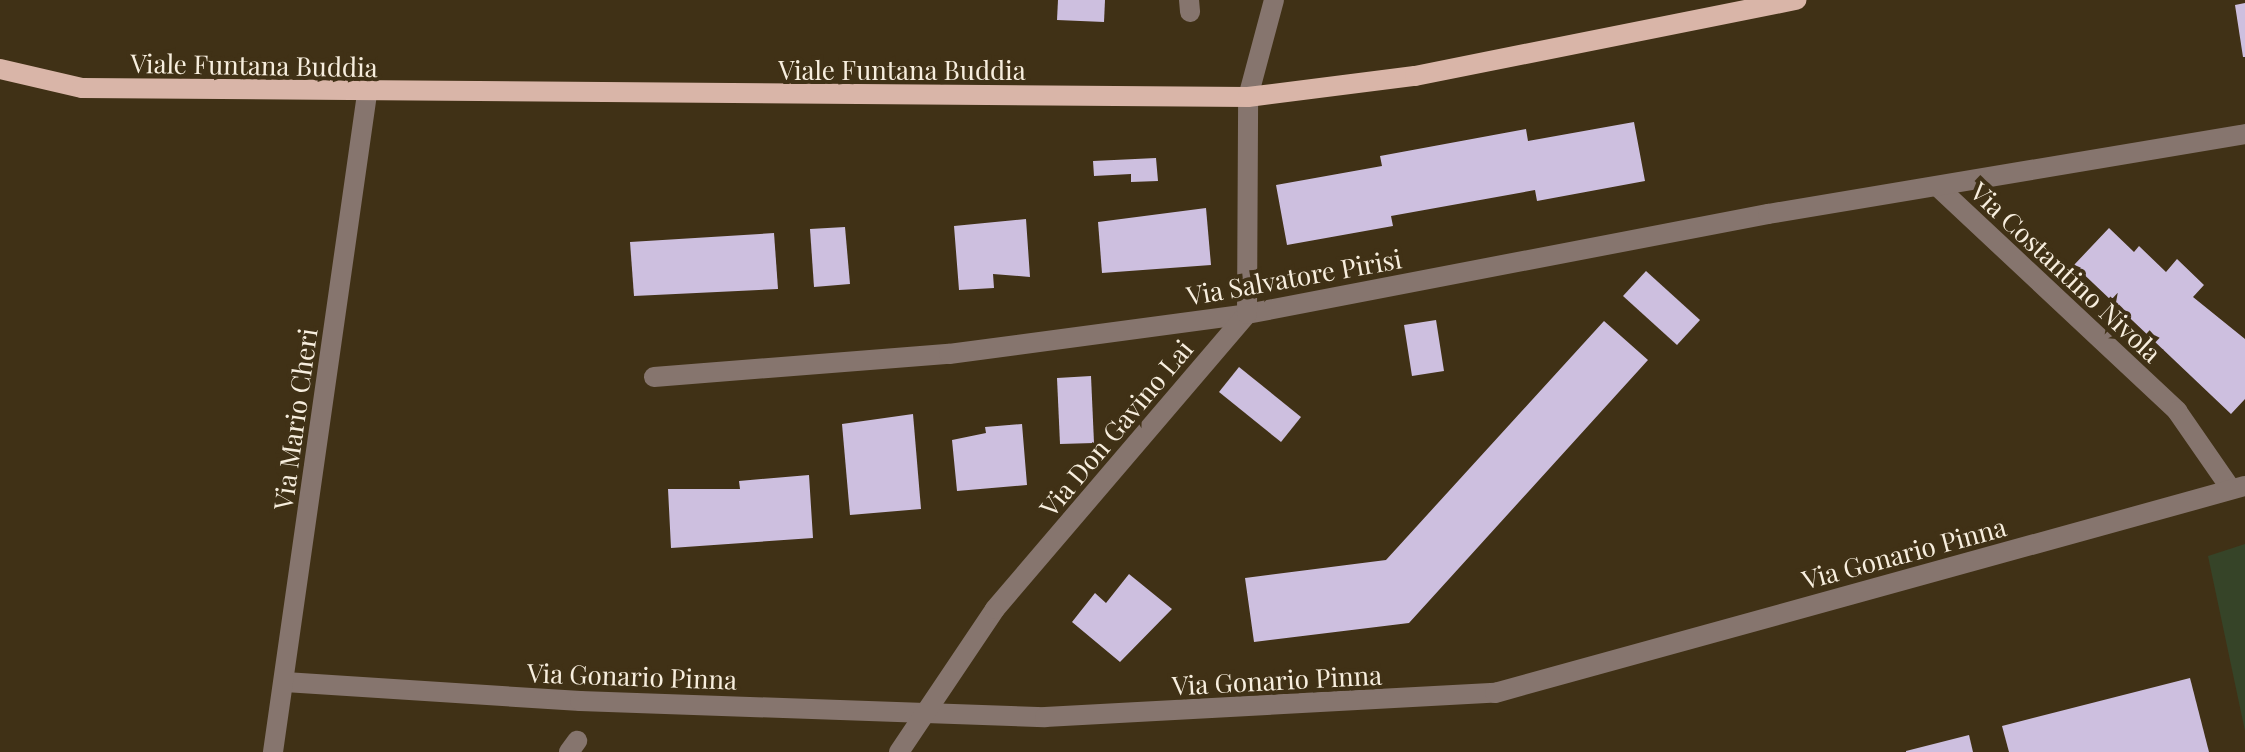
<!DOCTYPE html>
<style>
body{margin:0}
#map{position:relative;width:2245px;height:752px;overflow:hidden;background:#403116;font-family:"Playfair Display",serif}
div>[style]{position:absolute}
.green>*{inset:0;background:#364428}
.building>*{inset:0;background:#cdbfdf}
.minor>*{height:20px;margin:-10px;padding:0 10px;transform-origin:10px;border-radius:10px;background:#86756e}
.major>*{height:20px;margin:-10px;padding:0 10px;transform-origin:10px;border-radius:10px;background:#d9b5a8}
span{translate:-50% -50%;white-space:nowrap;text-align:center;line-height:1.15;-webkit-text-stroke:8px #403116;paint-order:stroke}
.street-label{font-size:26px;color:#f7eede}
</style>
<div id="map">
<div class="green">
<div style="clip-path:polygon(2245px 544px,2245px 731px,2208px 556px)"></div>
</div>
<div class="building">
<div style="clip-path:polygon(1058px 0,1105px 0,1104px 22px,1057px 20px)"></div>
<div style="clip-path:polygon(2245px 3px,2245px 57px,2243px 57px,2235px 5px)"></div>
<div style="clip-path:polygon(1634px 122px,1645px 181px,1537px 201px,1535px 190px,1391px 216px,1393px 226px,1287px 245px,1276px 185px,1382px 166px,1380px 156px,1526px 129px,1528px 141px)"></div>
<div style="clip-path:polygon(1156px 158px,1158px 181px,1131px 182px,1131px 174px,1094px 176px,1093px 161px)"></div>
<div style="clip-path:polygon(1206px 208px,1211px 265px,1102px 273px,1098px 222px)"></div>
<div style="clip-path:polygon(1026px 219px,1030px 277px,993px 274px,994px 288px,959px 290px,954px 226px)"></div>
<div style="clip-path:polygon(845px 227px,850px 284px,814px 287px,810px 229px)"></div>
<div style="clip-path:polygon(2109px 228px,2134px 252px,2139px 246px,2166px 272px,2177px 259px,2204px 285px,2193px 297px,2245px 339px,2245px 399px,2231px 414px,2074px 265px)"></div>
<div style="clip-path:polygon(774px 233px,778px 289px,634px 296px,630px 242px)"></div>
<div style="clip-path:polygon(1646px 271px,1700px 320px,1677px 345px,1623px 296px)"></div>
<div style="clip-path:polygon(1436px 320px,1444px 371px,1412px 376px,1404px 325px)"></div>
<div style="clip-path:polygon(1604px 321px,1648px 360px,1409px 623px,1254px 642px,1245px 578px,1386px 560px)"></div>
<div style="clip-path:polygon(1239px 367px,1301px 417px,1281px 442px,1219px 392px)"></div>
<div style="clip-path:polygon(1091px 376px,1094px 443px,1060px 444px,1057px 378px)"></div>
<div style="clip-path:polygon(913px 414px,921px 509px,850px 515px,842px 424px)"></div>
<div style="clip-path:polygon(1022px 424px,1027px 485px,957px 491px,952px 440px,986px 433px,985px 427px)"></div>
<div style="clip-path:polygon(809px 475px,813px 538px,671px 548px,668px 489px,740px 489px,739px 481px)"></div>
<div style="clip-path:polygon(1129px 574px,1172px 609px,1120px 662px,1072px 622px,1095px 593px,1106px 603px)"></div>
<div style="clip-path:polygon(2190px 678px,2209px 752px,2009px 752px,2002px 726px)"></div>
<div style="clip-path:polygon(1969px 735px,1973px 752px,1906px 752px,1906px 751px)"></div>
</div>
<div class="minor">
<div style="left:1189px;top:0;width:12px;rotate:85deg"></div>
<div style="left:1938px;top:187px;width:328px;rotate:43.1deg"></div>
<div style="left:2177px;top:411px;width:95px;rotate:55.3deg"></div>
<div style="left:654px;top:377px;width:296px;rotate:-4.5deg"></div>
<div style="left:949px;top:354px;width:301px;rotate:-7.6deg"></div>
<div style="left:1247px;top:314px;width:531px;rotate:-10.87deg"></div>
<div style="left:1768px;top:214px;width:484px;rotate:-9.5deg"></div>
<div style="left:285px;top:682px;width:296px;rotate:3.7deg"></div>
<div style="left:580px;top:701px;width:465px;rotate:2deg"></div>
<div style="left:1045px;top:717px;width:451px;rotate:-3.1deg"></div>
<div style="left:1495px;top:693px;width:778px;rotate:-15.43deg"></div>
<div style="left:273px;top:752px;width:665px;rotate:-81.87deg"></div>
<div style="left:569px;top:752px;width:14px;rotate:-54deg"></div>
<div style="left:899px;top:752px;width:172px;rotate:-56.1deg"></div>
<div style="left:995px;top:609px;width:388px;rotate:-49.5deg"></div>
<div style="left:1247px;top:314px;width:217px;rotate:-89.7deg"></div>
<div style="left:1248px;top:97px;width:100px;rotate:-75deg"></div>
</div>
<div class="major">
<div style="left:0;top:69px;width:84px;rotate:13deg"></div>
<div style="left:82px;top:88px;width:1166px;rotate:0.44deg"></div>
<div style="left:1248px;top:97px;width:168px;rotate:-7.2deg"></div>
<div style="left:1415px;top:76px;width:389px;rotate:-11.3deg"></div>
</div>
<div class="street-label">
<span style="left:254px;top:65px;rotate:1deg">Viale Funtana Buddia</span>
<span style="left:902px;top:70px">Viale Funtana Buddia</span>
<span style="left:2066px;top:272px;rotate:43deg">Via Costantino Nivola</span>
<span style="left:1294px;top:277px;rotate:-10deg">Via Salvatore Pirisi</span>
<span style="left:295px;top:419px;rotate:-82deg">Via Mario Cheri</span>
<span style="left:1116px;top:428px;rotate:-50deg">Via Don Gavino Lai</span>
<span style="left:1904px;top:553px;rotate:-15deg">Via Gonario Pinna</span>
<span style="left:632px;top:676px;rotate:2deg">Via Gonario Pinna</span>
<span style="left:1277px;top:680px;rotate:-3deg">Via Gonario Pinna</span>
</div>
</div>
